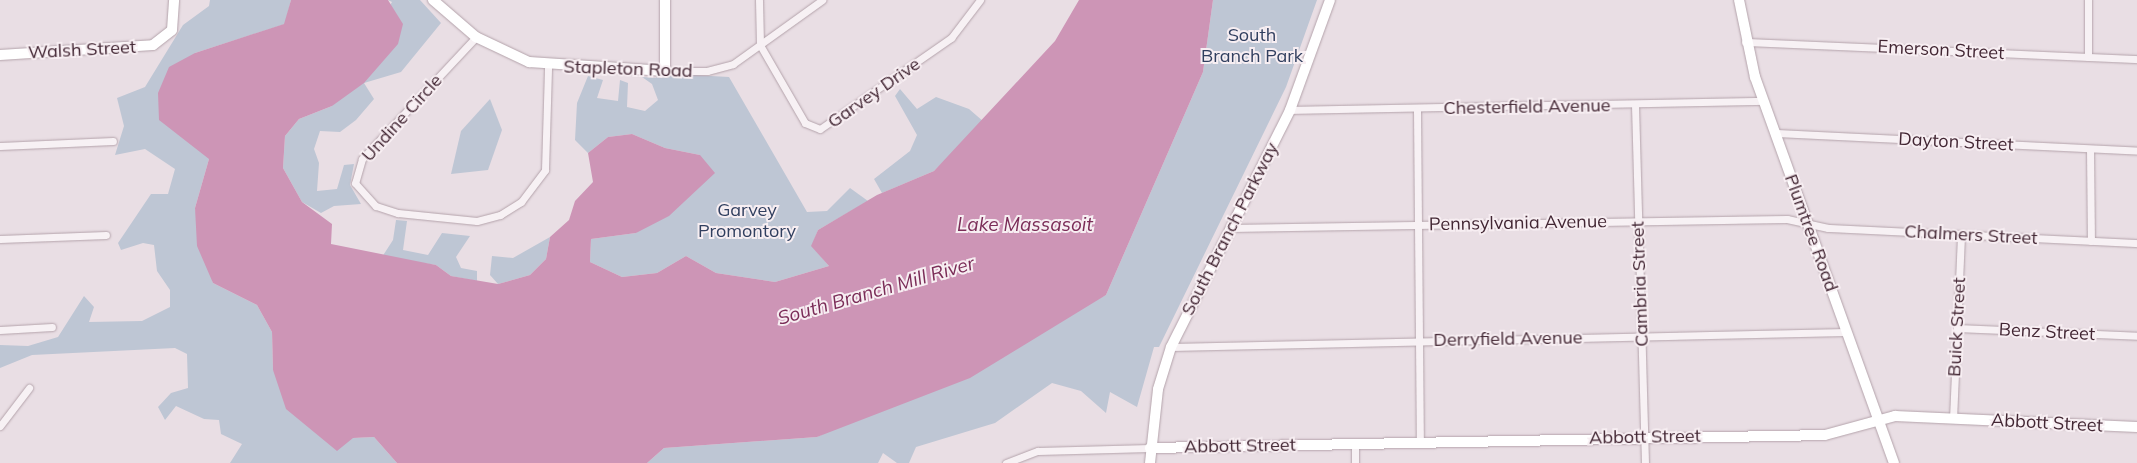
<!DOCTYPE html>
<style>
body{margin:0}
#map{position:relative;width:2137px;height:463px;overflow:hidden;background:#e9dee4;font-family:Mulish,sans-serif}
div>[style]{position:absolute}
.green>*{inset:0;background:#bec6d4}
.water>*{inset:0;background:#cd95b6}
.roads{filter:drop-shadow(0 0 1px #b4a3ab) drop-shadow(0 0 1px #b4a3ab)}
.street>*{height:7px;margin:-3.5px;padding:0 3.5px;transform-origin:3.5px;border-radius:3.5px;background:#f7f1f4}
.secondary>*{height:10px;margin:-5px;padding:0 5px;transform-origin:5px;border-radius:5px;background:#fff}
span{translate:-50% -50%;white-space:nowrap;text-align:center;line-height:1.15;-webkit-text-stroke:4px #f7eef2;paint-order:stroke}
.park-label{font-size:18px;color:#313f5f}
.street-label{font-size:18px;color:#422633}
.water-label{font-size:19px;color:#7a2c57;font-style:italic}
</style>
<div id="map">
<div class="green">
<div style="clip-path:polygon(210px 0,291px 0,285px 24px,195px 53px,209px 159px,195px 208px,213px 283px,257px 305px,272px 332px,273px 370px,353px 438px,374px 437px,397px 463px,230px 463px,242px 444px,221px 434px,219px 420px,204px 419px,176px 406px,165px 420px,158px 407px,171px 393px,188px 388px,187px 354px,175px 348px,32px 355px,0 368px,0 345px,28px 346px,58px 337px,84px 296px,94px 307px,89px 322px,142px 321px,170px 307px,170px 290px,157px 271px,154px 245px,143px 243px,121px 250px,118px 243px,151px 194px,168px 194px,175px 169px,145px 149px,115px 155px,124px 126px,117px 98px,145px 87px,183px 25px,209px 6px)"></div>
<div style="clip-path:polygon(388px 0,420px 0,441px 23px,401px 72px,364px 83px,374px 99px,356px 120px,340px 132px,320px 131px,314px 149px,319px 163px,317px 191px,337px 189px,344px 165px,354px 164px,350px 185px,361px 204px,334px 206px,321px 213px,302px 202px,283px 168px,285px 136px,299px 119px,332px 106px,392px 2px)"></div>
<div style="clip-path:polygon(1213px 0,1317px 0,1286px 87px,1159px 347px,1154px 347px,1137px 407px,1110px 392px,1106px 413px,1081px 391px,1052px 383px,995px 423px,916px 447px,909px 463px,897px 463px,883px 453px,878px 463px,647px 463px,664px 448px,817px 437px,1106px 295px,1203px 72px)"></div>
<div style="clip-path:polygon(656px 73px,729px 77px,807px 212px,827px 211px,850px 188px,868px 201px,818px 230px,812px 246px,829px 266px,775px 282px,716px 273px,686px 256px,657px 273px,622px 277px,590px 262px,591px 239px,636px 233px,700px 155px,665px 148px,632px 134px,608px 137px,588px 153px,575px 140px,577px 103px,588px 76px,603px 80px,597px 98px,618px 101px,620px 80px,628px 83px,627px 107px,645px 111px,658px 100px,652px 84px,642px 77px,656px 78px)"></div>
<div style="clip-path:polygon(900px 89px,917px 109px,936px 97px,969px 109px,984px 122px,934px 171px,882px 193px,874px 179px,910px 151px,917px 135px,895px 96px)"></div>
<div style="clip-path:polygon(490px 99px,502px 130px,488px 170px,451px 174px,461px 131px)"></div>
<div style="clip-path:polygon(396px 220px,407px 221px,403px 250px,428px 255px,442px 233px,470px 236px,456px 257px,461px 268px,477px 271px,477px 281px,451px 276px,436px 265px,382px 257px,393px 240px)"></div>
<div style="clip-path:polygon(550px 237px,546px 259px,530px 275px,498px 284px,490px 275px,492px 256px,513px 258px)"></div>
</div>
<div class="water">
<div style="clip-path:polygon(291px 0,388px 0,403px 24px,398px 44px,364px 83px,332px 106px,299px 119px,285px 136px,283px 168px,302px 202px,332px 224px,331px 244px,436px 265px,451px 276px,498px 284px,530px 275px,546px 259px,550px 237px,569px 220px,575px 201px,593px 182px,588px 153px,608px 137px,632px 134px,665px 148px,700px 155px,715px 173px,669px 216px,636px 233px,591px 239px,590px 262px,622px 277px,657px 273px,686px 256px,716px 273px,775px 282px,829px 266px,811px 246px,818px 230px,877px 195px,934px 171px,1055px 41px,1079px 0,1213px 0,1203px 72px,1106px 295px,970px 378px,817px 437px,664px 448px,647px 463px,397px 463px,374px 437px,353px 438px,337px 451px,286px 409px,273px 370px,272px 332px,257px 305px,213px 283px,197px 246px,195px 208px,209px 159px,159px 120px,158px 93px,169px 67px,195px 53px,284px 24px)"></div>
</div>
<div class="roads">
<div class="street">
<div style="left:759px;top:0;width:45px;rotate:88.7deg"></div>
<div style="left:760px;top:45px;width:90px;rotate:60deg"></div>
<div style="left:805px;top:123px;width:16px;rotate:22deg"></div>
<div style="left:820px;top:129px;width:160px;rotate:-34.8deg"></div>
<div style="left:951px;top:38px;width:48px;rotate:-52.7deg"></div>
<div style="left:2088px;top:0;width:57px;rotate:90deg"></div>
<div style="left:476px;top:37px;width:167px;rotate:133.1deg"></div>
<div style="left:362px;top:159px;width:25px;rotate:106deg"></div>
<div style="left:355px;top:183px;width:31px;rotate:48deg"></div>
<div style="left:376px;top:206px;width:23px;rotate:18deg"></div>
<div style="left:398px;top:213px;width:79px;rotate:5.8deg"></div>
<div style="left:477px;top:221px;width:24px;rotate:-15deg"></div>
<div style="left:500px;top:215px;width:25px;rotate:-32deg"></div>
<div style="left:521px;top:202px;width:40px;rotate:-53deg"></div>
<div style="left:545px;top:170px;width:104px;rotate:-88.3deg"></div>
<div style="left:1745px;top:42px;width:392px;rotate:2.5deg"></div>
<div style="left:665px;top:71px;width:42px"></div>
<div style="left:707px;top:71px;width:27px;rotate:-15deg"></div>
<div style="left:733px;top:64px;width:110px;rotate:-35.7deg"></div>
<div style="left:1635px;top:105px;width:358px;rotate:88.4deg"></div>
<div style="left:1290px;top:110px;width:474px;rotate:-1.1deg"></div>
<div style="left:1417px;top:110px;width:332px;rotate:89.5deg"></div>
<div style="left:1775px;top:133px;width:362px;rotate:2.8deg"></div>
<div style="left:0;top:146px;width:113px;rotate:-2.5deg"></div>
<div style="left:2090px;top:149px;width:92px;rotate:89.4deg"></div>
<div style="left:1230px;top:228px;width:557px;rotate:-0.93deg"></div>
<div style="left:1787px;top:219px;width:42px;rotate:12.4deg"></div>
<div style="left:1828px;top:228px;width:309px;rotate:2.8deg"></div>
<div style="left:0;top:239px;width:106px;rotate:-2.2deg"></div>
<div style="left:1957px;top:328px;width:180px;rotate:2.5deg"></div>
<div style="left:0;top:330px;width:52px;rotate:-3.3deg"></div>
<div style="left:1171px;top:347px;width:675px;rotate:-1.27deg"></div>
<div style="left:1953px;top:419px;width:184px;rotate:-87.5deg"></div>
<div style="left:0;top:426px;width:48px;rotate:-52.7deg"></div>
<div style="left:1355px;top:443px;width:20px;rotate:90deg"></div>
<div style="left:1006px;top:463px;width:34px;rotate:-21deg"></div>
<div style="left:1038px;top:451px;width:112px;rotate:-1.5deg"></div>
</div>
<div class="secondary">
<div style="left:433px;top:0;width:57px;rotate:40.7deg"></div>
<div style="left:476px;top:37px;width:59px;rotate:25.3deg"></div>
<div style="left:529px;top:62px;width:136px;rotate:3.8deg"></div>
<div style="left:665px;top:71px;width:71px;rotate:-90deg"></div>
<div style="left:1739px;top:0;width:79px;rotate:78.3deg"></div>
<div style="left:1755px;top:77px;width:410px;rotate:70.2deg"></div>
<div style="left:0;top:55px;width:153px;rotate:-3.7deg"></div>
<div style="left:153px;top:45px;width:24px;rotate:-38deg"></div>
<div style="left:172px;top:30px;width:30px;rotate:-86deg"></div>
<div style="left:1150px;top:448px;width:675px;rotate:-1.1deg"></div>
<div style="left:1825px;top:435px;width:73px;rotate:-15.2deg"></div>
<div style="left:1895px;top:416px;width:242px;rotate:2.6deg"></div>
<div style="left:1150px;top:463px;width:74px;rotate:-83.8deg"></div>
<div style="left:1158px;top:389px;width:44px;rotate:-72.8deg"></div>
<div style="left:1171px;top:347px;width:265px;rotate:-63.3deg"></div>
<div style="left:1290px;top:110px;width:117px;rotate:-70deg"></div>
</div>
</div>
<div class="park-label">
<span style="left:1252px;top:46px">South<br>Branch Park</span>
<span style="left:747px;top:221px">Garvey<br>Promontory</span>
</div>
<div class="street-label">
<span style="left:82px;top:50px;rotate:-3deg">Walsh Street</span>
<span style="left:1941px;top:50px;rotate:3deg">Emerson Street</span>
<span style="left:628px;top:69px;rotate:2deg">Stapleton Road</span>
<span style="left:874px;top:93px;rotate:-35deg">Garvey Drive</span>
<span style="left:1527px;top:107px;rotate:-1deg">Chesterfield Avenue</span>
<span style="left:402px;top:118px;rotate:-48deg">Undine Circle</span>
<span style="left:1956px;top:142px;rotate:3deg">Dayton Street</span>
<span style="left:1518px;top:223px;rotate:-1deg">Pennsylvania Avenue</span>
<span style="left:1230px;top:229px;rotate:-63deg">South Branch Parkway</span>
<span style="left:1811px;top:233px;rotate:70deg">Plumtree Road</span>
<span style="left:1971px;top:235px;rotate:3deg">Chalmers Street</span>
<span style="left:1640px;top:284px;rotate:-92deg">Cambria Street</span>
<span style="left:1957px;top:327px;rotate:-87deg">Buick Street</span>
<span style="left:2047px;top:332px;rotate:3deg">Benz Street</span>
<span style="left:1508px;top:339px;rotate:-1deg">Derryfield Avenue</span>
<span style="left:2047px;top:423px;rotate:3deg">Abbott Street</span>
<span style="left:1645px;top:437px;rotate:-1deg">Abbott Street</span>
<span style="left:1240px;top:446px;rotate:-1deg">Abbott Street</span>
</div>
<div class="water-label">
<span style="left:1025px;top:225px">Lake Massasoit</span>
<span style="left:876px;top:291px;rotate:-16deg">South Branch Mill River</span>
</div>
</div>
